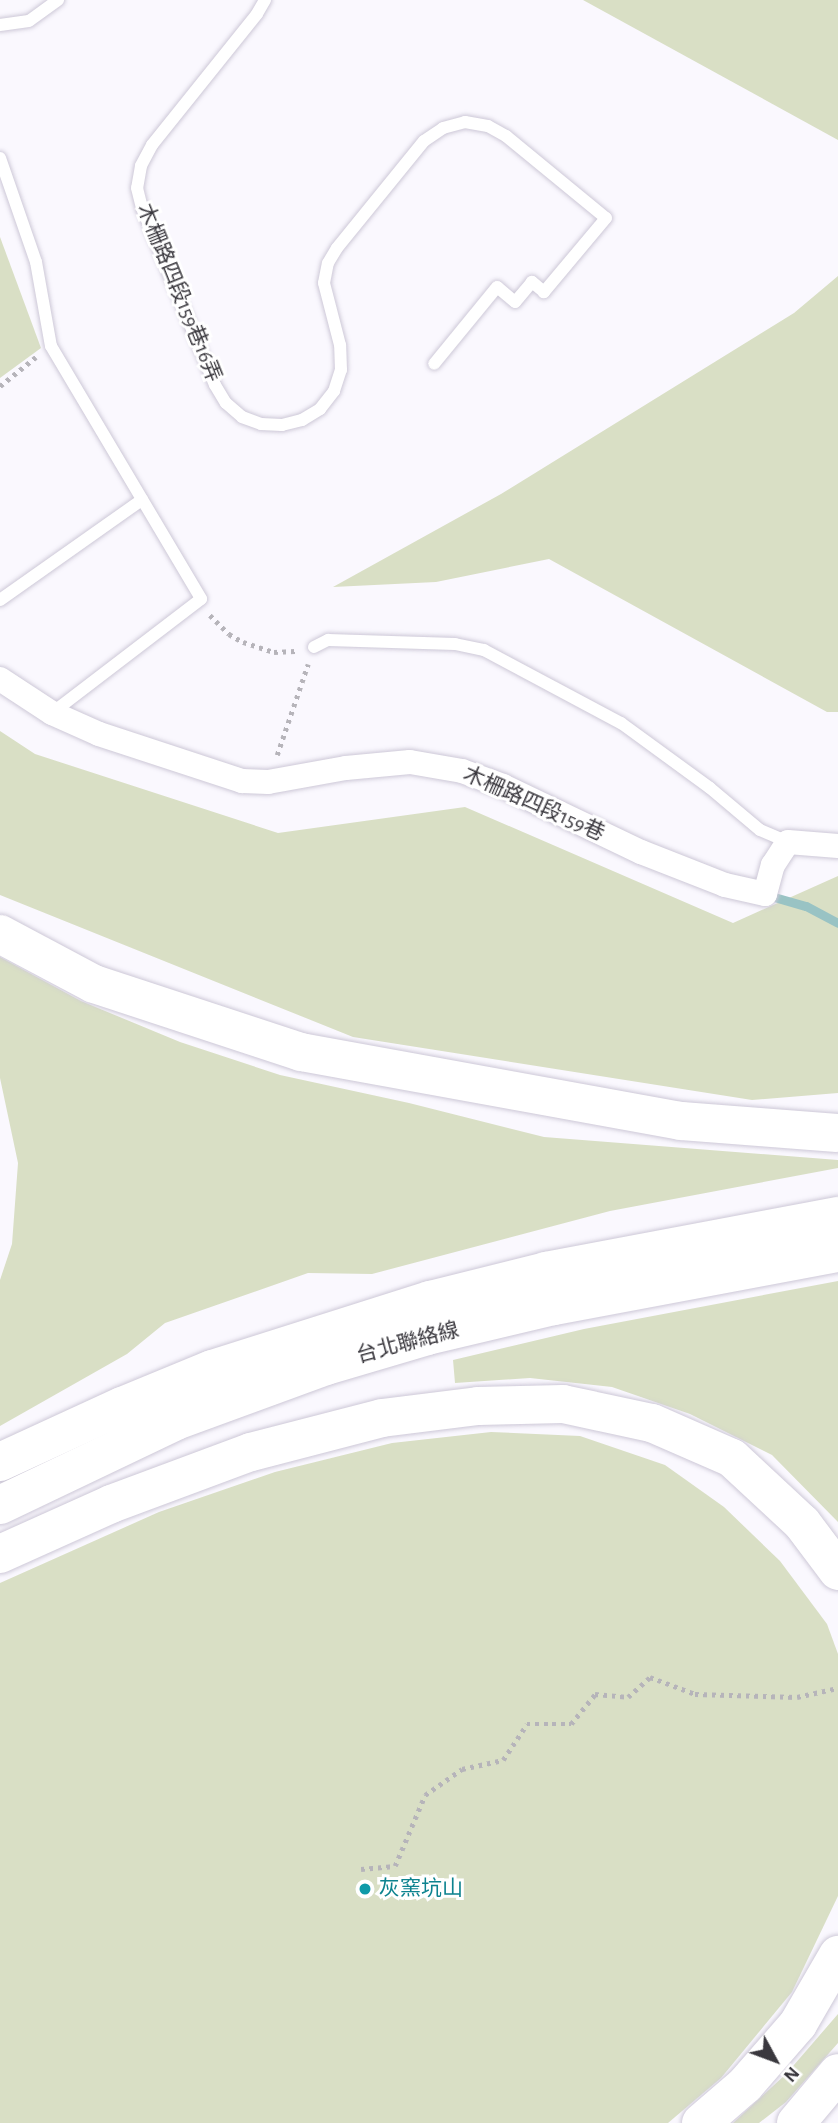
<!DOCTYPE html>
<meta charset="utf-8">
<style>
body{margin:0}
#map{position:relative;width:838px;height:2123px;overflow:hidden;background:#faf8fe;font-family:"Alegreya Sans","Noto Sans TC",sans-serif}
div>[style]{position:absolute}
.green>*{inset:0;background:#d9dfc5}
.stream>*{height:9px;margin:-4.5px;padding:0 4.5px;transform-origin:4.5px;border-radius:4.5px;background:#99c3c4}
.path>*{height:4.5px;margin-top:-2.25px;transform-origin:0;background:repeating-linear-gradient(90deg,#b6b4ba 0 3.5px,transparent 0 8.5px)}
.roads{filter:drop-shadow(0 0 2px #cdc8d7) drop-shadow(0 0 2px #cdc8d7)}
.service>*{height:12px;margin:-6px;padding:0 6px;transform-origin:6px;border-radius:6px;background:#fff}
.minor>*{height:24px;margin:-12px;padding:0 12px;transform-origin:12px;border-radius:12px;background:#fff}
.motorway>*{height:38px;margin:-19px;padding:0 19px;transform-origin:19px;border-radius:19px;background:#fff}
.dots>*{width:19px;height:19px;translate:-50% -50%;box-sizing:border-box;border:4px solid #fff;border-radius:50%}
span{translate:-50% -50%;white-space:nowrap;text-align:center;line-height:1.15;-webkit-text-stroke:6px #fff;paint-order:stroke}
.street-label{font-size:21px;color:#3a383e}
.culture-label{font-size:21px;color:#0d838f}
.left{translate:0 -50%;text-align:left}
.north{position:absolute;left:740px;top:2025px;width:70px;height:70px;-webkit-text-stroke:5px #fff;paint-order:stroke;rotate:131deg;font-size:19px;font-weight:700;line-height:28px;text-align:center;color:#3a383e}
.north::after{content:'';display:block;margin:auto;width:24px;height:32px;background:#3a383e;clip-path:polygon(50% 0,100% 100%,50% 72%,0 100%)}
</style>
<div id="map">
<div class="green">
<div style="clip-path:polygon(583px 0,838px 0,838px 140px)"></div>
<div style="clip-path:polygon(0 237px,41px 348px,0 378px)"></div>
<div style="clip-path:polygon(838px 276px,838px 712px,827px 712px,549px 559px,436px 582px,333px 587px,501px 494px,794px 313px)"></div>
<div style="clip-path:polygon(0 731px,35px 754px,278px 833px,465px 807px,733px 923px,838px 876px,838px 1093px,752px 1100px,353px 1037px,0 895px)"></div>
<div style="clip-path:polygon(0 957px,81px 1001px,180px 1042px,280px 1075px,409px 1103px,544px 1137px,838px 1160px,838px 1168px,610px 1211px,372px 1274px,308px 1273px,165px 1323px,127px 1354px,0 1426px,0 1280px,12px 1244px,18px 1163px,0 1078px)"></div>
<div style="clip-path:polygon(838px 1281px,838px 1522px,772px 1455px,690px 1414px,612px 1387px,530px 1378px,455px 1383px,453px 1360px,584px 1329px)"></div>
<div style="clip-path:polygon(491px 1432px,580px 1436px,665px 1465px,724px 1507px,780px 1561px,827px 1624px,838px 1654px,838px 1896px,792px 1992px,721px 2078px,668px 2123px,0 2123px,0 1583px,159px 1512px,275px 1472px,392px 1443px)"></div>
<div style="clip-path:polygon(838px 2014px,838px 2043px,786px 2102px,759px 2123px,733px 2123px,787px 2073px)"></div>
</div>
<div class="stream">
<div style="left:774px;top:897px;width:33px;rotate:16deg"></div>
<div style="left:806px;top:906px;width:36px;rotate:28deg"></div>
</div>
<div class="path">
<div style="left:0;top:386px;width:46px;rotate:-38.9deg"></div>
<div style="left:210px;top:615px;width:27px;rotate:45deg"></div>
<div style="left:229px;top:634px;width:16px;rotate:30deg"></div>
<div style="left:243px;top:642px;width:33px;rotate:18deg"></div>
<div style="left:274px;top:652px;width:21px;rotate:-3deg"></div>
<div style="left:277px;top:755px;width:96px;rotate:-71.2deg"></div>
<div style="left:361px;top:1869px;width:34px;rotate:-5deg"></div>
<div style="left:395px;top:1866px;width:77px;rotate:-67.1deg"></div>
<div style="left:425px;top:1795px;width:45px;rotate:-35.1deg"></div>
<div style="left:462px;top:1769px;width:42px;rotate:-12.4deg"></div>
<div style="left:503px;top:1760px;width:43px;rotate:-56.3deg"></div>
<div style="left:527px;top:1724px;width:44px"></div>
<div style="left:571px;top:1724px;width:38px;rotate:-51deg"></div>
<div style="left:595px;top:1694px;width:33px;rotate:5deg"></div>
<div style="left:628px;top:1697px;width:30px;rotate:-42deg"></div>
<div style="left:650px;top:1677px;width:48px;rotate:20.7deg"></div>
<div style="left:695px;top:1694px;width:102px;rotate:1.7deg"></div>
<div style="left:797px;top:1697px;width:42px;rotate:-12.4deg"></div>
</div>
<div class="roads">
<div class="service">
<div style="left:265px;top:0;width:16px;rotate:120deg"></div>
<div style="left:257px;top:14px;width:168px;rotate:128.7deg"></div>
<div style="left:152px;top:145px;width:24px;rotate:118deg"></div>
<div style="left:141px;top:166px;width:22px;rotate:100deg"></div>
<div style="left:137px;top:188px;width:21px;rotate:76deg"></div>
<div style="left:142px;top:208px;width:191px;rotate:67.6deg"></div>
<div style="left:215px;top:385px;width:21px;rotate:59deg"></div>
<div style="left:226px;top:403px;width:21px;rotate:41deg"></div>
<div style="left:242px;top:417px;width:20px;rotate:20deg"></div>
<div style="left:261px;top:424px;width:21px;rotate:3deg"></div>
<div style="left:282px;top:425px;width:21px;rotate:-14deg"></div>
<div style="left:302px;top:420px;width:21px;rotate:-31deg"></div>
<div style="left:320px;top:409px;width:23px;rotate:-52deg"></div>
<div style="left:334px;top:391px;width:22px;rotate:-72deg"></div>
<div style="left:341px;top:370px;width:25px;rotate:-92deg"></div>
<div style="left:340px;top:345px;width:64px;rotate:-104.5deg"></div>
<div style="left:324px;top:283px;width:20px;rotate:-79deg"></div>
<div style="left:328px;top:263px;width:17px;rotate:-59deg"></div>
<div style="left:337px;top:248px;width:138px;rotate:-50.9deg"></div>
<div style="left:424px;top:141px;width:23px;rotate:-34deg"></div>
<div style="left:443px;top:128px;width:23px;rotate:-15deg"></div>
<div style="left:465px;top:122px;width:23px;rotate:10deg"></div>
<div style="left:488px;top:126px;width:21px;rotate:29deg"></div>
<div style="left:506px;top:136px;width:129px;rotate:39.4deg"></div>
<div style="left:606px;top:218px;width:97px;rotate:130deg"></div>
<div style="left:544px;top:292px;width:16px;rotate:-140deg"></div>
<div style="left:532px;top:282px;width:26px;rotate:130deg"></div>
<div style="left:515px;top:302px;width:23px;rotate:-140deg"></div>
<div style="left:497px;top:287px;width:99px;rotate:129.3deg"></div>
<div style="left:0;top:25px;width:29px;rotate:-8deg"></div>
<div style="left:29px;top:21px;width:36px;rotate:-36deg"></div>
<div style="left:0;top:158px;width:110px;rotate:70.9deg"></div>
<div style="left:36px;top:262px;width:85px;rotate:79.9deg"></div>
<div style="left:51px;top:346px;width:294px;rotate:59.3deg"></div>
<div style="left:201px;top:599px;width:188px;rotate:142.6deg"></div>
<div style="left:0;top:600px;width:174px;rotate:-35.2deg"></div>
<div style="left:314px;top:647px;width:16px;rotate:-27deg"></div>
<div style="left:328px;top:640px;width:127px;rotate:1.8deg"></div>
<div style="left:455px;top:644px;width:30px;rotate:12deg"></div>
<div style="left:484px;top:650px;width:155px;rotate:28.1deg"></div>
<div style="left:621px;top:723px;width:110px;rotate:36.1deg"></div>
<div style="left:710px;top:788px;width:65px;rotate:40deg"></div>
<div style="left:760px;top:830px;width:30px;rotate:23deg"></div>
</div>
<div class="minor">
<div style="left:0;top:679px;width:62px;rotate:33.2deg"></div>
<div style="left:52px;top:713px;width:51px;rotate:24.1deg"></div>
<div style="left:99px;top:734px;width:151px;rotate:18.2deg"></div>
<div style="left:242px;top:781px;width:26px;rotate:2deg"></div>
<div style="left:268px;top:782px;width:79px;rotate:-10.2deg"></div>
<div style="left:346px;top:768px;width:64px;rotate:-5.4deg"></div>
<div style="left:410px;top:762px;width:53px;rotate:9.8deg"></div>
<div style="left:462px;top:771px;width:44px;rotate:20.1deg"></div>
<div style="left:503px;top:786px;width:153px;rotate:25.6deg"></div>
<div style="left:641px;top:852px;width:90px;rotate:21.4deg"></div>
<div style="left:725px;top:885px;width:41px;rotate:12.7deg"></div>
<div style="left:765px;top:894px;width:30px;rotate:-75deg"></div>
<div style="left:773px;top:865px;width:27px;rotate:-57deg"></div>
<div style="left:788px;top:842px;width:50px;rotate:4.6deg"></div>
</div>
<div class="motorway">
<div style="left:0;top:934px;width:106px;rotate:28deg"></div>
<div style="left:94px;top:984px;width:218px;rotate:18.2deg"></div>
<div style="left:301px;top:1052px;width:386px;rotate:10.3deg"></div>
<div style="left:681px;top:1121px;width:157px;rotate:4.4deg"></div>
<div style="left:0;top:1462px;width:134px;rotate:-24.7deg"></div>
<div style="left:122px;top:1406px;width:97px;rotate:-22.3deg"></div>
<div style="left:212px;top:1369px;width:229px;rotate:-17.6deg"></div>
<div style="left:430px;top:1300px;width:120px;rotate:-14deg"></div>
<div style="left:546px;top:1271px;width:297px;rotate:-10.7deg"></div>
<div style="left:0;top:1505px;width:195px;rotate:-25.5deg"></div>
<div style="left:176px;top:1421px;width:160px;rotate:-20.1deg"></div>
<div style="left:326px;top:1366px;width:105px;rotate:-16.5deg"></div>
<div style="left:427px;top:1336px;width:130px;rotate:-13.3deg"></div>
<div style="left:554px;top:1306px;width:289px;rotate:-10.6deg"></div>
<div style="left:0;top:1554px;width:122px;rotate:-24.2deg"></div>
<div style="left:111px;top:1504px;width:149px;rotate:-20.4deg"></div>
<div style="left:251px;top:1452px;width:135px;rotate:-14.5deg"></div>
<div style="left:382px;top:1418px;width:97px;rotate:-7.1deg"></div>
<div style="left:478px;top:1406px;width:85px;rotate:-1.3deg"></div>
<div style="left:563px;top:1404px;width:91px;rotate:12.1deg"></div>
<div style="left:652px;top:1423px;width:87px;rotate:23.6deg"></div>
<div style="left:732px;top:1458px;width:96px;rotate:42.9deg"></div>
<div style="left:802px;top:1523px;width:60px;rotate:53.1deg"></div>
<div style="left:701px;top:2123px;width:58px;rotate:-40.8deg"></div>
<div style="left:745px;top:2085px;width:81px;rotate:-49deg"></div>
<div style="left:798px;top:2024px;width:80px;rotate:-59.9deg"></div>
<div style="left:796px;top:2123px;width:65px;rotate:-50deg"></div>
</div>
</div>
<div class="dots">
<div style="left:365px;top:1889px;background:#0f9aa8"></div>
</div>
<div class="street-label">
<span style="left:179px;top:293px;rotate:68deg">木柵路四段159巷16弄</span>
<span style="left:534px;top:804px;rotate:24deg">木柵路四段159巷</span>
<span style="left:408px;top:1343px;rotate:-15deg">台北聯絡線</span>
</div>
<div class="culture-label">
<span class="left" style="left:379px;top:1889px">灰窯坑山</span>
</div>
<div class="north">N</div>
</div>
